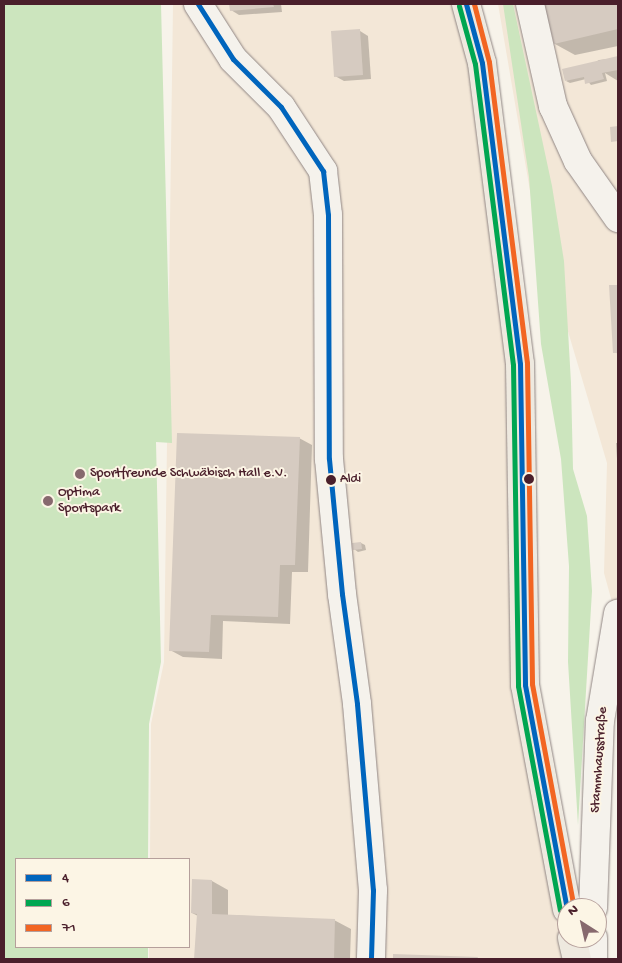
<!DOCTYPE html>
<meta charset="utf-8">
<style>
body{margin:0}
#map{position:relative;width:622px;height:963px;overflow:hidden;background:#f7f3ea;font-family:"Gochi Hand",sans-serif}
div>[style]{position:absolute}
.built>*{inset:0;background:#f3e7d7}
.green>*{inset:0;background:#cce5be}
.shadow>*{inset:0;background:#0003}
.building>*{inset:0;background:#d6cbc1}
.roads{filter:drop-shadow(0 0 1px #908684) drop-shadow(0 0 1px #908684)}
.minor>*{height:28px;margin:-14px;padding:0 14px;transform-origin:14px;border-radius:14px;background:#f5f2ec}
.primary>*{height:28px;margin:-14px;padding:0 14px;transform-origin:14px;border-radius:14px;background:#eee9df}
.bus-1>*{height:5px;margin:-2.5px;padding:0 2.5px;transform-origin:2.5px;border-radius:2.5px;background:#0065bd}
.bus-2>*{height:5px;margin:-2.5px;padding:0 2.5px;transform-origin:2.5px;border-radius:2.5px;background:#00a651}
.bus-3>*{height:5px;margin:-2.5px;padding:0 2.5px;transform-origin:2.5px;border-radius:2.5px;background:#f26522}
.dots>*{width:14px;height:14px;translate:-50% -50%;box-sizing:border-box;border:2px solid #fcf5e5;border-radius:50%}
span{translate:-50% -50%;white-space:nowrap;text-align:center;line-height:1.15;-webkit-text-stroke:4px #fcf5e5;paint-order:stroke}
.bus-label{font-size:13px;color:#4a1f2b}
.left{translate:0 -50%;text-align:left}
.poi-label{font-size:14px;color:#4a1f2b}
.street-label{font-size:14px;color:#4a1f2b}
.frame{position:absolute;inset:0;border:5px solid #4a1f2b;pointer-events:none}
.legend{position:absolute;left:15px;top:858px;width:175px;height:90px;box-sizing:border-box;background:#fcf5e5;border:1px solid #b59f9b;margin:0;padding:6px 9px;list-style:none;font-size:15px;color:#4a1f2b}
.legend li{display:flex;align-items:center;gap:10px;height:25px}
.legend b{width:25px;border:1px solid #b59f9b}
.north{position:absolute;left:557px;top:898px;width:50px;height:50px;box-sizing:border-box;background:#fcf5e5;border:1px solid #b59f9b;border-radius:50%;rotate:325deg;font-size:14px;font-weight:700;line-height:20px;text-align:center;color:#4a1f2b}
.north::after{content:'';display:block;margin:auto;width:18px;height:22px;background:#87696e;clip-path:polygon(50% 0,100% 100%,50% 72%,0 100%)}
</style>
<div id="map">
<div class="built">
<div style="clip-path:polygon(173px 4px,457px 4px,482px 63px,520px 364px,525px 685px,563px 928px,571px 959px,149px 959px,149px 947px,189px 947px,189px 859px,150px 859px,151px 724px,164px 662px)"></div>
<div style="clip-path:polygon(498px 4px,618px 4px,618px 624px,604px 573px,607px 463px,535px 220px)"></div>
</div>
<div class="green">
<div style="clip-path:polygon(4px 4px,161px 4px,172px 443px,156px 442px,161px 662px,149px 724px,148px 859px,16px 859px,16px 947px,148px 947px,148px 959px,4px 959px)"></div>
<div style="clip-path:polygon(503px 4px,513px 4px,552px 186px,564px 261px,571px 383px,573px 469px,587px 516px,592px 591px,578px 825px,568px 662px,569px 566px,561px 459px,541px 344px,529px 177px)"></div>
</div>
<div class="shadow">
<div style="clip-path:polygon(230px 4px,281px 4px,282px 12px,239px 15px,231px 10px)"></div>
<div style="clip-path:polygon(546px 4px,618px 4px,618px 46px,575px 55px,555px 44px)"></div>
<div style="clip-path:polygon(360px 31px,368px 36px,371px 79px,344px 81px,335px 76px)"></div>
<div style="clip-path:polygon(618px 58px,618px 81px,605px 73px,607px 81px,591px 85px,586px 79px,570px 83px,566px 81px,599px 60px)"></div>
<div style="clip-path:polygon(610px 286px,618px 286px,618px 354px,615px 352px)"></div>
<div style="clip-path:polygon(299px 438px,312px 445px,308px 572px,292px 572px,290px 624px,223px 621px,222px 659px,183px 657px,170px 650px)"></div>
<div style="clip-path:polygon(616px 443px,618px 443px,618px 459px,617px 459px)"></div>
<div style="clip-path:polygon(361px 543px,365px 545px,366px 550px,358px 552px,354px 549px)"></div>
<div style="clip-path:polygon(212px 881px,228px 890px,228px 915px,334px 920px,351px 929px,350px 959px,196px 959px,198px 916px,192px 913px)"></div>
<div style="clip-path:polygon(394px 955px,477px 958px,479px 959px,394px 959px)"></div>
</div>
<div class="building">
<div style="clip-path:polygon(229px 4px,273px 4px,274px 7px,230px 11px)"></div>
<div style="clip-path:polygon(544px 4px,618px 4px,618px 29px,554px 44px)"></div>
<div style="clip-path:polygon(360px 29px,363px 75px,334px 77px,331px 31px)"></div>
<div style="clip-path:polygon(618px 56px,618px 70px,602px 73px,604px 79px,585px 84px,584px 77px,565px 81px,562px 69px)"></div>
<div style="clip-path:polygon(618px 126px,618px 141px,611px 142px,610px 127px)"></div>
<div style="clip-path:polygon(609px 285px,618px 285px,618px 353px,613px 353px)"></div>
<div style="clip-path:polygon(177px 433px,300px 437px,295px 565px,280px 565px,278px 617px,211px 615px,209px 652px,169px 651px)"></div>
<div style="clip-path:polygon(361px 542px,362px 549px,353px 550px,352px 543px)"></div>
<div style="clip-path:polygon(192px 879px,212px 880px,212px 914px,335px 919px,334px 959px,194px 959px,197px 914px,191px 913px)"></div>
<div style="clip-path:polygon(393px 954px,478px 957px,477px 959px,393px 959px)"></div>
</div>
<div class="roads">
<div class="minor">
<div style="left:198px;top:4px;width:65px;rotate:57.5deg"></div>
<div style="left:233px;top:59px;width:68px;rotate:45deg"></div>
<div style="left:281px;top:107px;width:77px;rotate:56.7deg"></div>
<div style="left:323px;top:171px;width:44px;rotate:83.5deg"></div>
<div style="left:328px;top:215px;width:244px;rotate:89.8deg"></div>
<div style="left:329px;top:459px;width:136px;rotate:84.5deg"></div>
<div style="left:342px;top:594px;width:111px;rotate:82.2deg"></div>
<div style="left:357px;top:704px;width:187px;rotate:85.1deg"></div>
<div style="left:373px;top:890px;width:69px;rotate:91.7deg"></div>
<div style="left:530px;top:4px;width:105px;rotate:77.3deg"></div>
<div style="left:553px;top:106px;width:60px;rotate:65.6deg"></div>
<div style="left:578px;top:161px;width:70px;rotate:54.9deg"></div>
<div style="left:593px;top:908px;width:187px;rotate:-87.9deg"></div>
<div style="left:600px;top:721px;width:109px;rotate:-80.5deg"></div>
<div style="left:593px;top:959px;width:21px;rotate:-90deg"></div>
</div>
<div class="primary">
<div style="left:466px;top:4px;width:61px;rotate:74.8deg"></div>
<div style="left:482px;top:63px;width:303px;rotate:82.8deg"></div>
<div style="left:520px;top:364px;width:321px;rotate:89.1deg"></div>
<div style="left:525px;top:685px;width:228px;rotate:79.4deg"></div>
<div style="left:572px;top:938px;width:22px;rotate:77deg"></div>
</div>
</div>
<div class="bus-1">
<div style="left:198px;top:4px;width:65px;rotate:57.5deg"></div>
<div style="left:233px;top:59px;width:68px;rotate:45deg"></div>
<div style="left:281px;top:107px;width:77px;rotate:56.7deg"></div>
<div style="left:323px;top:171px;width:44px;rotate:83.5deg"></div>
<div style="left:328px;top:215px;width:244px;rotate:89.8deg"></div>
<div style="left:329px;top:459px;width:136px;rotate:84.5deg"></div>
<div style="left:342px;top:594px;width:111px;rotate:82.2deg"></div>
<div style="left:357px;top:704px;width:187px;rotate:85.1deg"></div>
<div style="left:373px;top:890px;width:69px;rotate:91.7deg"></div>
<div style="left:466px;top:4px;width:61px;rotate:74.8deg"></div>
<div style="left:482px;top:63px;width:303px;rotate:82.8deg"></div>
<div style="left:520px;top:364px;width:321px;rotate:89.1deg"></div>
<div style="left:525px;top:685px;width:228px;rotate:79.4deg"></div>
</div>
<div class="bus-2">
<div style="left:459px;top:6px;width:60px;rotate:74.6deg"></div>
<div style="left:475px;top:64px;width:303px;rotate:82.8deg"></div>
<div style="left:513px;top:365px;width:321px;rotate:89.1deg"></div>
<div style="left:518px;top:686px;width:228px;rotate:79.4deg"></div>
</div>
<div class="bus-3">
<div style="left:474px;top:4px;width:60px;rotate:75.5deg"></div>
<div style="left:489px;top:62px;width:303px;rotate:82.8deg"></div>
<div style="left:527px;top:363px;width:321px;rotate:89.1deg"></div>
<div style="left:532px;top:684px;width:228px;rotate:79.4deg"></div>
</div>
<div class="dots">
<div style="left:80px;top:474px;background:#87696e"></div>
<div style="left:529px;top:479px;background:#4a1f2b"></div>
<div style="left:331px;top:480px;background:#4a1f2b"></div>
<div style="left:48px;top:501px;background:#87696e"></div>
</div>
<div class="bus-label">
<span class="left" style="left:340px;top:480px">Aldi</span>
</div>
<div class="poi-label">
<span class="left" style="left:90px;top:474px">Sportfreunde Schwäbisch Hall e.V.</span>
<span class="left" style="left:58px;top:501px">Optima<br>Sportspark</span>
</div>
<div class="street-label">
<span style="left:600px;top:760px;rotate:-86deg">Stammhausstraße</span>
</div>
<div class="frame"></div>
<ul class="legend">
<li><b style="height:6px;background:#0065bd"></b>4</li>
<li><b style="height:6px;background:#00a651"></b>6</li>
<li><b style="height:6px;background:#f26522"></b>71</li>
</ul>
<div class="north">N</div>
</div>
